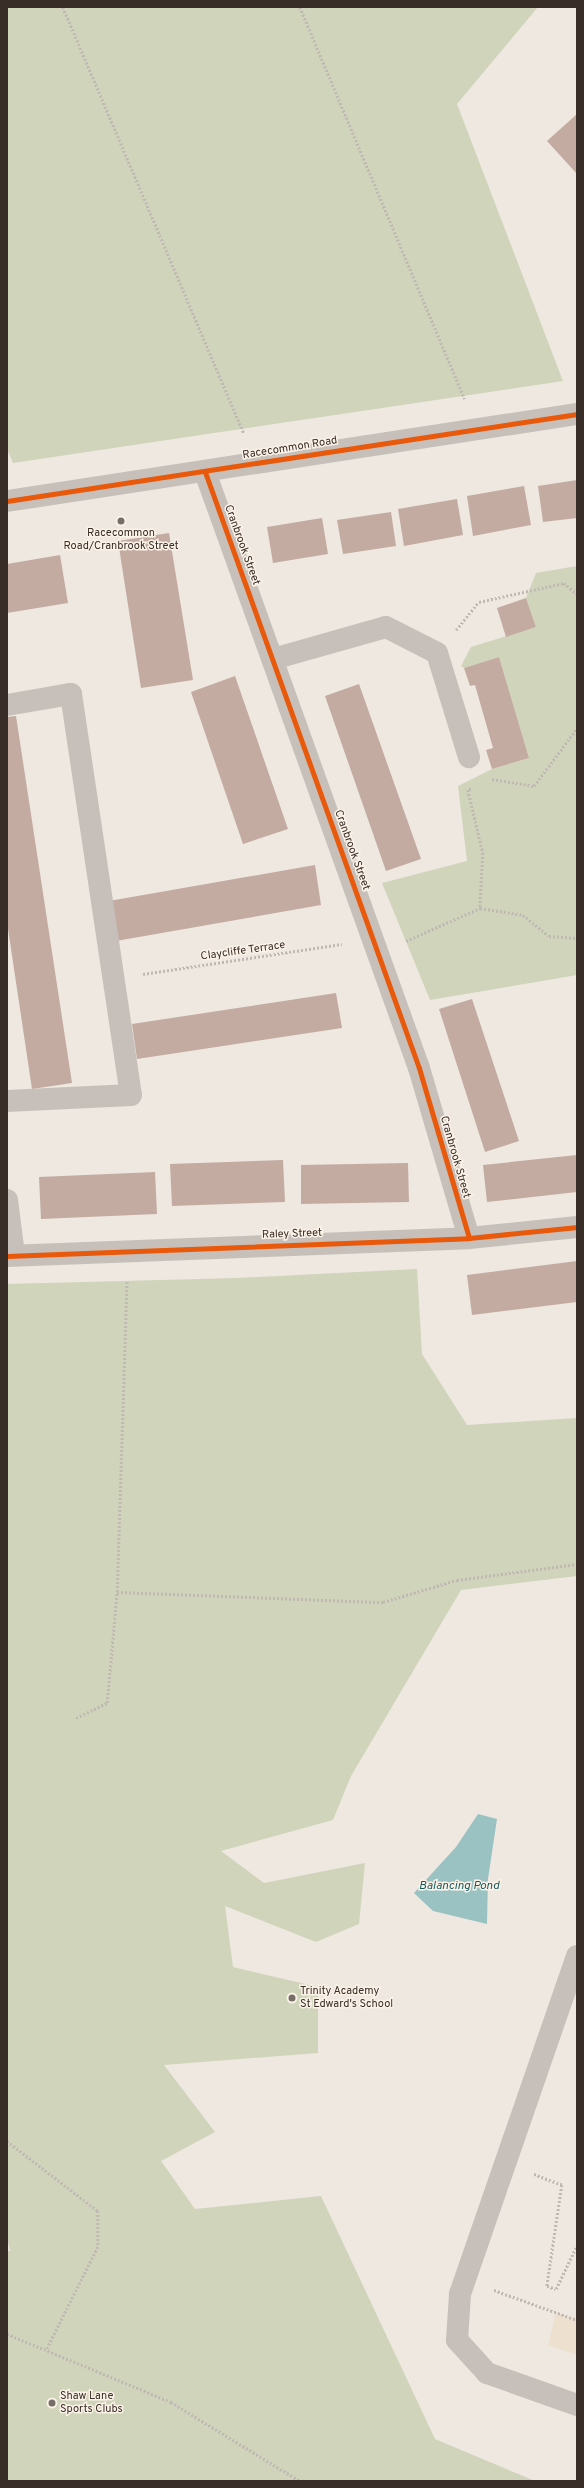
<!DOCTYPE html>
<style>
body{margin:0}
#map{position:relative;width:584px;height:2488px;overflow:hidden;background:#eee8e1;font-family:Overpass,sans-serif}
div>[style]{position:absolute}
.green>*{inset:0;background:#d0d4ba}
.plaza>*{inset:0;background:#ede0cf}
.water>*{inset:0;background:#9bc2c2}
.building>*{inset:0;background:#c3aba1}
.path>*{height:2.5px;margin-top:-1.25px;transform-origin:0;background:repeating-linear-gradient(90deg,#c0b8b2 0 2px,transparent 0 4px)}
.minor>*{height:22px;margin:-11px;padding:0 11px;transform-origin:11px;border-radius:11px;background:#c7c0ba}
.cycleway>*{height:5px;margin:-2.5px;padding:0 2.5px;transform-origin:2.5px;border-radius:2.5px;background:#e8590c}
.dots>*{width:11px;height:11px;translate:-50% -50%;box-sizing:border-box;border:2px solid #fbf2e8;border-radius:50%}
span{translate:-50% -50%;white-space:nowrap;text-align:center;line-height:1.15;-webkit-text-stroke:3px #fbf2e8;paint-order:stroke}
.street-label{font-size:11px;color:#392d27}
.poi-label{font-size:11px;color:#392d27}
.left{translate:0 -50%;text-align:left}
.water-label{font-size:12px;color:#195a5e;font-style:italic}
.frame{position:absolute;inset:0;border:8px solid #392d27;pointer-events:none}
</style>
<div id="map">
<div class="green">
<div style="clip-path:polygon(7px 7px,538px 7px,457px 104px,563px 381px,13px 463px,7px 449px)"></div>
<div style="clip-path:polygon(577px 566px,577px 975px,430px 1000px,382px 883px,467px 861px,458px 786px,492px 769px,529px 758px,499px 657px,464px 668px,461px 666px,471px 647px,536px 627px,526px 598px,536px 573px)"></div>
<div style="clip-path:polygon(417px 1269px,422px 1354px,467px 1425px,577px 1418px,577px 1576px,461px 1590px,351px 1776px,333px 1820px,221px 1851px,264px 1883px,365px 1863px,359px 1924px,316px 1942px,225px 1906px,233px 1967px,318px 1987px,318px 2053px,164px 2065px,215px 2132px,161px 2161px,195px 2209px,321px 2196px,435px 2439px,535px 2481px,7px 2481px,7px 2251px,10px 2251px,7px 2238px,7px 1284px,237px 1278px)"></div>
</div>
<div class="plaza">
<div style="clip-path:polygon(556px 2312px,576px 2319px,577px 2317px,577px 2355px,548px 2345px)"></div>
</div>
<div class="water">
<div style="clip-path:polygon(478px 1814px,497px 1819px,488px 1879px,487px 1924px,433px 1911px,414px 1893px,456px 1847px)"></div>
</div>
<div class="building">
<div style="clip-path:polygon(577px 114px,577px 174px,547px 141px)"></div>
<div style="clip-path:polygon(577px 480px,577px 518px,543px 522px,538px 486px)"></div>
<div style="clip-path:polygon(524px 486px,531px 525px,473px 536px,467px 496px)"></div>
<div style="clip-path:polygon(457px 499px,463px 535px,404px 546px,398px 509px)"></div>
<div style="clip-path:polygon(391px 512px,396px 546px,343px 554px,337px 520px)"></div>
<div style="clip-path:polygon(322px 518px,328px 554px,273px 563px,267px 527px)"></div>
<div style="clip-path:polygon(169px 533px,193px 680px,141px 688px,118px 541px)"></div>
<div style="clip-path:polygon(60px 555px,68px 603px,7px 613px,7px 564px)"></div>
<div style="clip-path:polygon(526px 598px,536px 627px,506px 637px,497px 608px)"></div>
<div style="clip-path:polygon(499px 657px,529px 758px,492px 769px,486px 750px,493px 748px,475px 685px,470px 686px,464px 668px)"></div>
<div style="clip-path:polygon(235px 676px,288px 829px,243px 844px,191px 692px)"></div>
<div style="clip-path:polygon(359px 684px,421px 859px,386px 871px,325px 696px)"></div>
<div style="clip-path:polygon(16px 716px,72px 1083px,32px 1089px,7px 922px,7px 717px)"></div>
<div style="clip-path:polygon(315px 865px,321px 905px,116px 941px,109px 901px)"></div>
<div style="clip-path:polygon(336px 993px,342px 1028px,137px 1059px,132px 1024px)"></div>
<div style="clip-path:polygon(472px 999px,519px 1141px,485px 1152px,439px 1009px)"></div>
<div style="clip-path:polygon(577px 1155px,577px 1192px,487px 1202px,483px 1165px)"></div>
<div style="clip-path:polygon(283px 1160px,285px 1202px,172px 1206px,170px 1164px)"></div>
<div style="clip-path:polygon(408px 1163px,409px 1202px,301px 1204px,301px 1165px)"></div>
<div style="clip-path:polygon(155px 1172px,157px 1214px,41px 1219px,39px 1177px)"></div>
<div style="clip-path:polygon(577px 1261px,577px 1302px,472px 1315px,467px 1275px)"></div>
</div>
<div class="path">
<div style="left:63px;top:7px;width:463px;rotate:67deg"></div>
<div style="left:300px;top:7px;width:425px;rotate:67.2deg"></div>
<div style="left:456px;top:630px;width:36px;rotate:-51deg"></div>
<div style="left:479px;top:602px;width:87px;rotate:-12.6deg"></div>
<div style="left:564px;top:583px;width:17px;rotate:40deg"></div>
<div style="left:492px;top:779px;width:43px;rotate:9.5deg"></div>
<div style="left:534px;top:786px;width:72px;rotate:-53.4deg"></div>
<div style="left:471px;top:789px;width:3px;rotate:162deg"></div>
<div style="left:468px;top:790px;width:65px;rotate:76.6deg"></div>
<div style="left:483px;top:853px;width:55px;rotate:93.1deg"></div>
<div style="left:406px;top:941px;width:81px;rotate:-24deg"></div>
<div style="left:480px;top:908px;width:44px;rotate:9.2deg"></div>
<div style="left:523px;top:915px;width:33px;rotate:39deg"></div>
<div style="left:549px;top:936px;width:28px;rotate:4deg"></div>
<div style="left:143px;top:974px;width:201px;rotate:-8.6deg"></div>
<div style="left:117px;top:1592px;width:266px;rotate:2.2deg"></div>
<div style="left:383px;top:1602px;width:77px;rotate:-16.6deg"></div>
<div style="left:457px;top:1580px;width:121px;rotate:-7.6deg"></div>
<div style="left:76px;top:1718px;width:34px;rotate:-26deg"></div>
<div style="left:107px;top:1703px;width:111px;rotate:-84.9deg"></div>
<div style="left:117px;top:1592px;width:310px;rotate:-88.2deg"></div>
<div style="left:7px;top:2141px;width:115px;rotate:37.6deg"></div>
<div style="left:98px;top:2211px;width:36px;rotate:90deg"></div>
<div style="left:98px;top:2247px;width:116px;rotate:116.6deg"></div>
<div style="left:534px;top:2174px;width:30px;rotate:21deg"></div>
<div style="left:562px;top:2185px;width:102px;rotate:98.4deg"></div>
<div style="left:547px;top:2286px;width:9px;rotate:18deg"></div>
<div style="left:556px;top:2289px;width:49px;rotate:-64.5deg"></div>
<div style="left:494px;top:2290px;width:88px;rotate:19.9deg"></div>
<div style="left:7px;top:2334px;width:178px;rotate:22.5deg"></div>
<div style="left:171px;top:2402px;width:151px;rotate:31.5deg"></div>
</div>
<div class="minor">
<div style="left:205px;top:472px;width:633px;rotate:70.25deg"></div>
<div style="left:419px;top:1068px;width:177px;rotate:73.6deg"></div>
<div style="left:7px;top:501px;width:577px;rotate:-8.68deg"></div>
<div style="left:273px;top:659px;width:117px;rotate:-15.8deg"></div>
<div style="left:386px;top:627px;width:57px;rotate:27deg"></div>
<div style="left:437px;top:653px;width:109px;rotate:72.9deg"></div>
<div style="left:7px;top:705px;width:65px;rotate:-9.8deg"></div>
<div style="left:71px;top:694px;width:405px;rotate:81.5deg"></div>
<div style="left:131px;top:1095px;width:124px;rotate:177.2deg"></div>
<div style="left:7px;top:1200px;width:55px;rotate:82.7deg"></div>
<div style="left:7px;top:1256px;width:462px;rotate:-2.2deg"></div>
<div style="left:469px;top:1238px;width:109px;rotate:-5.8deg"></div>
<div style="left:577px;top:1956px;width:358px;rotate:109.1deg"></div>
<div style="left:460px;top:2294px;width:46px;rotate:93.7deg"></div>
<div style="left:457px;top:2340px;width:45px;rotate:47.7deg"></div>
<div style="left:487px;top:2373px;width:96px;rotate:19.6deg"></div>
</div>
<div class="cycleway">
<div style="left:205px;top:472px;width:633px;rotate:70.25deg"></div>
<div style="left:419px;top:1068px;width:177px;rotate:73.6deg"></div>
<div style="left:7px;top:501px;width:577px;rotate:-8.68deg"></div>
<div style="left:7px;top:1256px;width:462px;rotate:-2.2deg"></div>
<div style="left:469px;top:1238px;width:109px;rotate:-5.8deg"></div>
</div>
<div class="dots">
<div style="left:121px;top:521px;background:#786e68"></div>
<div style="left:292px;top:1998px;background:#786e68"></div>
<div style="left:52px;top:2403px;background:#786e68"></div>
</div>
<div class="street-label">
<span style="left:290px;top:448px;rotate:-9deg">Racecommon Road</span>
<span style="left:242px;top:545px;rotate:70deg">Cranbrook Street</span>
<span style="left:352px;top:850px;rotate:70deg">Cranbrook Street</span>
<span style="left:243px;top:951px;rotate:-8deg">Claycliffe Terrace</span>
<span style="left:455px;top:1157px;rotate:74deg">Cranbrook Street</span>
<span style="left:292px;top:1234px;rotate:-2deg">Raley Street</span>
</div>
<div class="poi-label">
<span style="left:121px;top:540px">Racecommon<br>Road/Cranbrook Street</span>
<span class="left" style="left:300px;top:1998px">Trinity Academy<br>St Edward's School</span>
<span class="left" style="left:60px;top:2403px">Shaw Lane<br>Sports Clubs</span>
</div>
<div class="water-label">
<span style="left:459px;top:1887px">Balancing Pond</span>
</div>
<div class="frame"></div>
</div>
